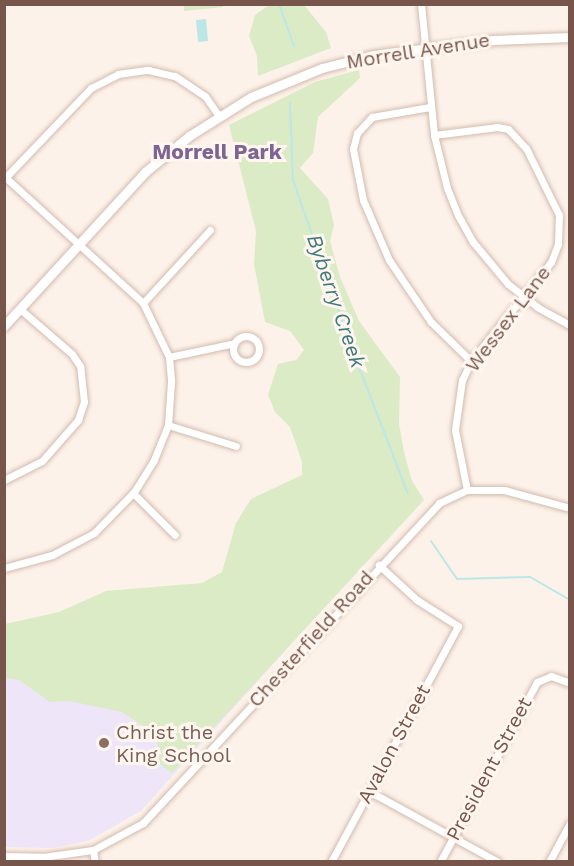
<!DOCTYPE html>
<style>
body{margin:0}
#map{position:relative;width:574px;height:866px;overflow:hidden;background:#fdf2e9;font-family:"Work Sans",sans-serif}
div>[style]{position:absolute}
.education>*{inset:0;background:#efe5f9}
.green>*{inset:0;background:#daebc6}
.water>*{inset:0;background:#bce7e7}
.stream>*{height:2px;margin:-1px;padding:0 1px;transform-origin:1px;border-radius:1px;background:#bce7e7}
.roads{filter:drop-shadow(0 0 2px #d2bbb0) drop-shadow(0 0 2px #d2bbb0)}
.street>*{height:7px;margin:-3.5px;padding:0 3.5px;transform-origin:3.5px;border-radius:3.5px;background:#fff}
.street>.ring{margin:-3.5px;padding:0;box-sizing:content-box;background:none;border:7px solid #fff;border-radius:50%}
.secondary>*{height:9px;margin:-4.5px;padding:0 4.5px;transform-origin:4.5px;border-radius:4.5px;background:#fff}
.dots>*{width:16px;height:16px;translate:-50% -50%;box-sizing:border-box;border:3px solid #fff7ef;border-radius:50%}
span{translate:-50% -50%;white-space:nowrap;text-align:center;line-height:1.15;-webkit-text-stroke:6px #fff7ef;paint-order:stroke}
.street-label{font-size:20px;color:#78554b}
.education-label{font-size:20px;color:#785e54}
.left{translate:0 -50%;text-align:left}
.neighbourhood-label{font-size:21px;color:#7d6494;font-weight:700}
.water-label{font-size:21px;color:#3f7b7d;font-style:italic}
.frame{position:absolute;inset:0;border:6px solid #78554b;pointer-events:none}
</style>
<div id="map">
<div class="education">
<div style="clip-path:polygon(264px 616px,292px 643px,141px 811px,88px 841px,52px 848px,5px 847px,4px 677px)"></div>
</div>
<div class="green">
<div style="clip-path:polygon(184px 5px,223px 5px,223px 7px,184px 11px)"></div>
<div style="clip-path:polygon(269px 5px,304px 5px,326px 32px,331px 48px,258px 76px,257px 56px,249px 36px,255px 15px)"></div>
<div style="clip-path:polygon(359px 70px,360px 78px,318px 117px,313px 153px,300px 168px,328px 199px,334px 225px,330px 241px,340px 277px,359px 321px,400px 377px,399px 424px,404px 452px,412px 481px,424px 500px,172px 773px,160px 764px,157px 736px,122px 712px,69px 701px,50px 702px,19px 680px,5px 678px,5px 624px,59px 612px,106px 591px,202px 583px,222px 572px,236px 523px,251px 499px,302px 475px,302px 462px,290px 427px,275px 412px,268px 395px,278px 364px,296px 360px,304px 350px,290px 331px,265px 322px,254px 264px,256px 231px,229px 125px,315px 82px)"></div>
</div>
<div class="water">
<div style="clip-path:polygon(206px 19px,208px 41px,198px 42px,196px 20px)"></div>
</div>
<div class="stream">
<div style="left:279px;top:4px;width:45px;rotate:70.3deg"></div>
<div style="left:290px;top:103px;width:77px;rotate:87.8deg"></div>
<div style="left:293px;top:180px;width:179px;rotate:70.8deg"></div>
<div style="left:352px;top:349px;width:155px;rotate:68.9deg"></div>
<div style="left:431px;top:541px;width:46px;rotate:55.6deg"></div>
<div style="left:457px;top:579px;width:73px;rotate:-1.6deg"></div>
<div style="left:530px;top:577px;width:46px;rotate:29.9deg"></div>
</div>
<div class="roads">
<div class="street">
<div style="left:421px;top:4px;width:132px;rotate:84.3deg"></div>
<div style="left:434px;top:135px;width:55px;rotate:76.2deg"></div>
<div style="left:447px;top:188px;width:31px;rotate:68deg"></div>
<div style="left:459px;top:217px;width:29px;rotate:61deg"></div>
<div style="left:473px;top:242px;width:55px;rotate:50.2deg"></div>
<div style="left:508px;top:284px;width:37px;rotate:38deg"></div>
<div style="left:537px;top:307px;width:38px;rotate:29deg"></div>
<div style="left:430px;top:107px;width:59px;rotate:170.2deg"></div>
<div style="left:372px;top:117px;width:22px;rotate:133deg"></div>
<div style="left:357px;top:133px;width:16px;rotate:104deg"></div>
<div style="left:353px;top:149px;width:52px;rotate:78.9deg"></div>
<div style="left:363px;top:200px;width:65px;rotate:66.6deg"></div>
<div style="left:389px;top:260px;width:75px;rotate:55.9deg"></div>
<div style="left:431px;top:322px;width:56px;rotate:44.3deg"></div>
<div style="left:434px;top:135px;width:64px;rotate:-7.2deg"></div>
<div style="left:497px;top:127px;width:11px;rotate:10deg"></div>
<div style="left:508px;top:129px;width:26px;rotate:47deg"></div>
<div style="left:526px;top:148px;width:75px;rotate:63.8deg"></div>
<div style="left:559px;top:215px;width:29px;rotate:92deg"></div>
<div style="left:558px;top:244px;width:19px;rotate:111deg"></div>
<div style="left:551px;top:262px;width:127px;rotate:128.9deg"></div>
<div style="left:471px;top:361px;width:21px;rotate:115deg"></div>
<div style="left:462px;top:380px;width:50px;rotate:98deg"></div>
<div style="left:455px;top:430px;width:61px;rotate:78.7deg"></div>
<div style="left:4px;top:176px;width:188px;rotate:42.4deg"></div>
<div style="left:143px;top:303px;width:60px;rotate:64.3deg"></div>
<div style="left:169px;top:357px;width:25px;rotate:85deg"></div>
<div style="left:171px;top:382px;width:43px;rotate:94deg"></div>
<div style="left:168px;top:425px;width:38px;rotate:112deg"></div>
<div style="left:154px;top:460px;width:39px;rotate:122deg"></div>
<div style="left:133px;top:493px;width:56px;rotate:134.3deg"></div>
<div style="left:94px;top:533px;width:47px;rotate:152.4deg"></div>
<div style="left:52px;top:555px;width:50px;rotate:164.8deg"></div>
<div style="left:4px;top:179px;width:126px;rotate:-46.3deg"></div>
<div style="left:91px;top:88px;width:30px;rotate:-27deg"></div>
<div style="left:118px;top:74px;width:30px;rotate:-8deg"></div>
<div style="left:148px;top:70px;width:28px;rotate:13deg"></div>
<div style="left:175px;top:76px;width:36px;rotate:34deg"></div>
<div style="left:205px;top:96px;width:24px;rotate:55deg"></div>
<div style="left:143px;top:303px;width:99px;rotate:-47.5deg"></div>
<div class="ring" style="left:233px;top:336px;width:19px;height:19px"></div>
<div style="left:169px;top:357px;width:67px;rotate:-12deg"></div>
<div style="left:168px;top:425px;width:71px;rotate:17.2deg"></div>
<div style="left:4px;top:480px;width:42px;rotate:-26.6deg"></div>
<div style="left:42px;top:461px;width:55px;rotate:-48.7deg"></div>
<div style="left:78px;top:420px;width:19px;rotate:-72deg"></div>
<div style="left:84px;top:402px;width:36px;rotate:-96deg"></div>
<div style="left:80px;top:366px;width:14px;rotate:-124deg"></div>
<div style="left:72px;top:354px;width:69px;rotate:-139.1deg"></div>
<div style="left:133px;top:493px;width:59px;rotate:45deg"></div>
<div style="left:369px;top:791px;width:147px;rotate:28.8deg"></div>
<div style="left:93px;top:850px;width:12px;rotate:81deg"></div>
<div style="left:4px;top:856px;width:39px;rotate:1deg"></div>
<div style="left:43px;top:857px;width:50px;rotate:-8deg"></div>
<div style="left:93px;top:850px;width:57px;rotate:-28.4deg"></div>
<div style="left:143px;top:823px;width:436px;rotate:-47.2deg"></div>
<div style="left:439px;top:503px;width:31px;rotate:-25deg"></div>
<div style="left:467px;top:490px;width:37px"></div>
<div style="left:504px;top:490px;width:68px;rotate:15.3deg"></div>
<div style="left:331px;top:862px;width:268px;rotate:-61.7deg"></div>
<div style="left:458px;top:626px;width:49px;rotate:-147.6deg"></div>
<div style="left:417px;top:600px;width:52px;rotate:-137.4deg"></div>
<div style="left:440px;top:862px;width:204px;rotate:-61.7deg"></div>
<div style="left:537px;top:682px;width:15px;rotate:-23deg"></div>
<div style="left:551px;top:676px;width:20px;rotate:20deg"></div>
<div style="left:549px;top:862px;width:44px;rotate:-61.7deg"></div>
</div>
<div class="secondary">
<div style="left:4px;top:326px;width:209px;rotate:-47.5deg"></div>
<div style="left:145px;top:172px;width:57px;rotate:-39.3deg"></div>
<div style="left:189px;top:136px;width:73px;rotate:-32.2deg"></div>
<div style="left:251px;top:97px;width:77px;rotate:-22.2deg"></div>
<div style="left:322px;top:68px;width:54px;rotate:-14deg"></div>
<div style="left:374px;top:55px;width:120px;rotate:-7.2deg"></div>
<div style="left:493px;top:40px;width:77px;rotate:-2.2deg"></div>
</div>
</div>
<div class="dots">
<div style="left:104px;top:743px;background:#8d6e63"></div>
</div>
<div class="street-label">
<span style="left:418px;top:51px;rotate:-9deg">Morrell Avenue</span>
<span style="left:508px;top:319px;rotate:-53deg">Wessex Lane</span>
<span style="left:311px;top:639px;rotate:-48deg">Chesterfield Road</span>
<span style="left:394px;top:744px;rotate:-62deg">Avalon Street</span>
<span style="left:489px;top:769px;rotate:-62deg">President Street</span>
</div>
<div class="education-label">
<span class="left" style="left:116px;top:744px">Christ the<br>King School</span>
</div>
<div class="neighbourhood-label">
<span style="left:217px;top:152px">Morrell Park</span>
</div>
<div class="water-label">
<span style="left:336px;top:301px;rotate:71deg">Byberry Creek</span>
</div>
<div class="frame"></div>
</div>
